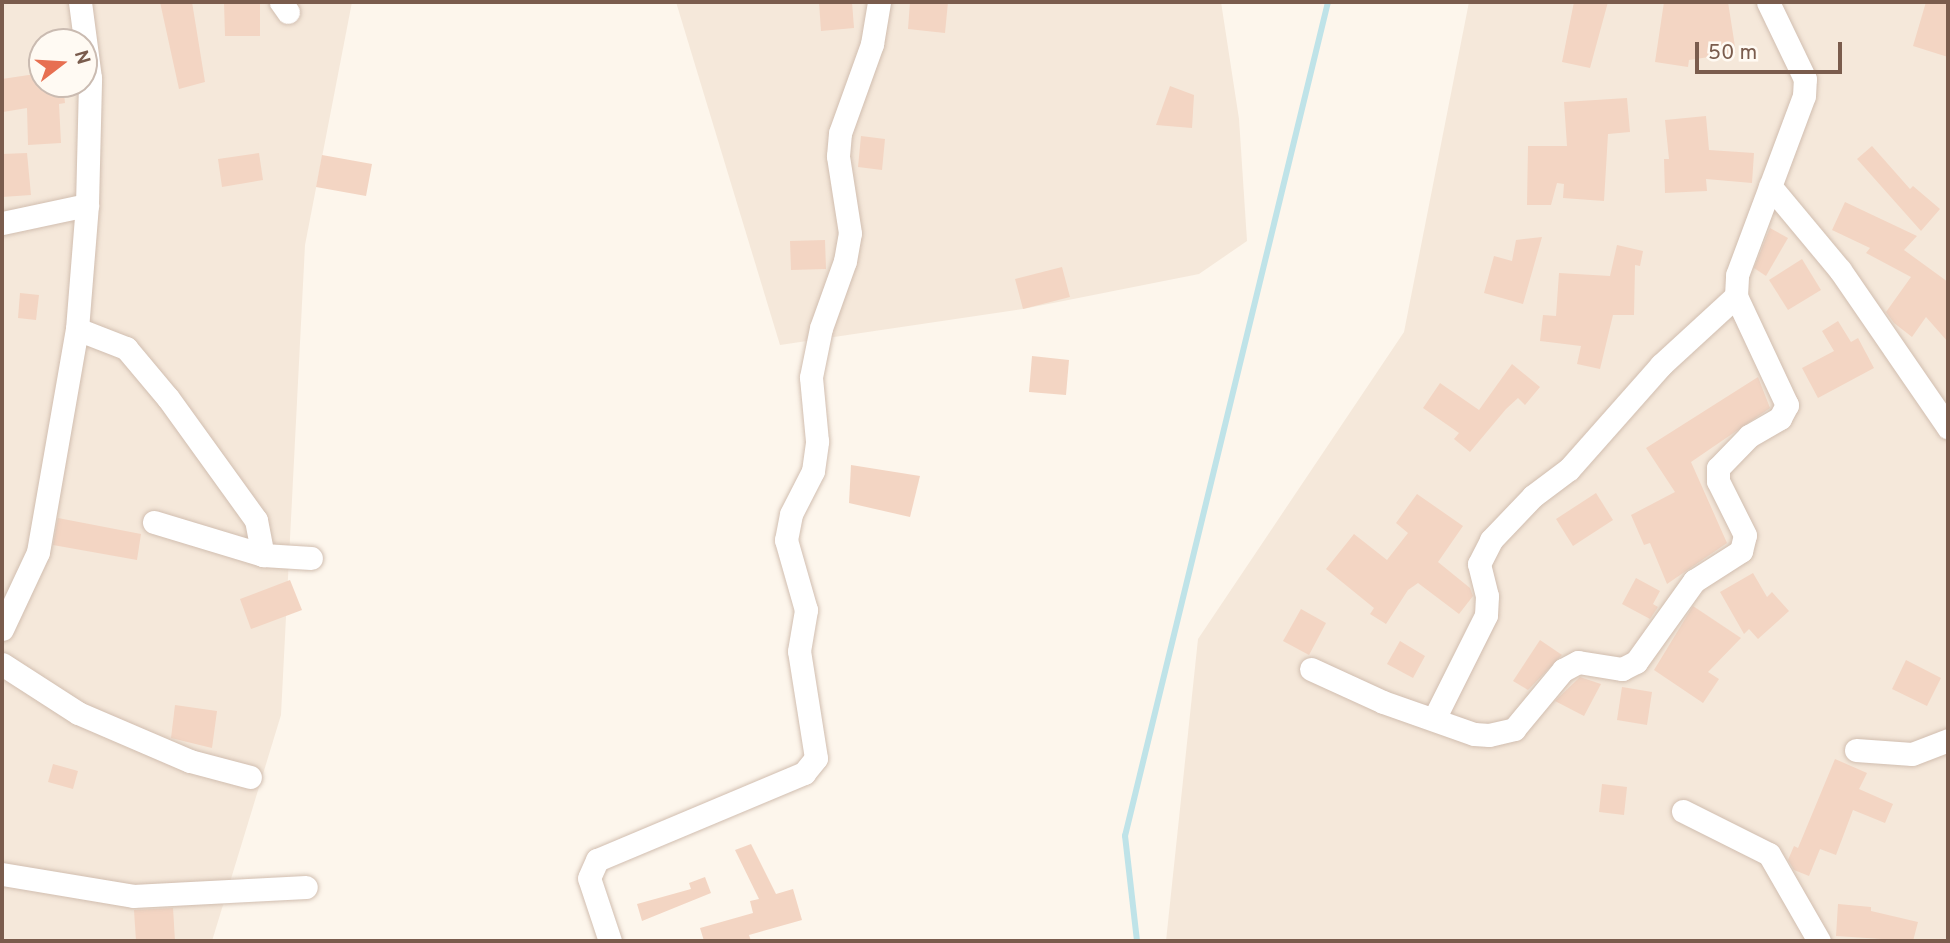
<!DOCTYPE html>
<style>
body{margin:0}
#map{position:relative;width:1950px;height:943px;overflow:hidden;background:#fdf6ec;font-family:Overpass,sans-serif}
div>[style]{position:absolute}
.residential>*{inset:0;background:#f5e8da}
.stream>*{height:6px;margin:-3px;padding:0 3px;transform-origin:3px;border-radius:3px;background:#bfe3e8}
.building>*{inset:0;background:#f3d5c3}
.roads{filter:drop-shadow(0 0 2px #d1beb0) drop-shadow(0 0 2px #d1beb0)}
.minor>*{height:23px;margin:-11.5px;padding:0 11.5px;transform-origin:11.5px;border-radius:11.5px;background:#fff}
span{translate:-50% -50%;white-space:nowrap;text-align:center;line-height:1.15;-webkit-text-stroke:6px #fffaf3;paint-order:stroke}
.frame{position:absolute;inset:0;border:4px solid #7a5c4d;pointer-events:none}
.north{position:absolute;left:28px;top:28px;width:70px;height:70px;box-sizing:border-box;background:#fffaf3;border:2px solid #cabbb1;border-radius:50%;rotate:73deg;font-size:19px;font-weight:700;line-height:28px;text-align:center;color:#7a5c4d}
.north::after{content:'';display:block;margin:auto;width:24px;height:32px;background:#e76f51;clip-path:polygon(50% 0,100% 100%,50% 72%,0 100%)}
.scale{position:absolute;left:1695px;top:42px;width:147px;height:32px;box-sizing:border-box;border:4px solid #7a5c4d;border-top:0;padding-left:9px;font-size:21px;line-height:24px;white-space:nowrap;color:#7a5c4d;-webkit-text-stroke:5px #fffaf3;paint-order:stroke}
</style>
<div id="map">
<div class="residential">
<div style="clip-path:polygon(evenodd,2px 2px,352px 2px,305px 245px,281px 715px,212px 941px,2px 941px,2px 2px,42px 42px,84px 42px,84px 84px,42px 84px,42px 42px)"></div>
<div style="clip-path:polygon(676px 2px,1221px 2px,1239px 119px,1247px 241px,1199px 274px,1023px 309px,780px 345px)"></div>
<div style="clip-path:polygon(1469px 2px,1948px 2px,1948px 941px,1166px 941px,1198px 639px,1404px 332px)"></div>
</div>
<div class="stream">
<div style="left:1137px;top:941px;width:106px;rotate:-96.5deg"></div>
<div style="left:1125px;top:836px;width:858px;rotate:-76.32deg"></div>
</div>
<div class="building">
<div style="clip-path:polygon(160px 2px,192px 2px,205px 82px,179px 89px)"></div>
<div style="clip-path:polygon(224px 2px,260px 2px,260px 36px,225px 36px)"></div>
<div style="clip-path:polygon(819px 2px,852px 2px,854px 28px,821px 31px)"></div>
<div style="clip-path:polygon(910px 2px,948px 2px,945px 33px,908px 29px)"></div>
<div style="clip-path:polygon(1574px 2px,1608px 2px,1590px 68px,1562px 62px)"></div>
<div style="clip-path:polygon(1664px 2px,1728px 2px,1736px 53px,1689px 60px,1688px 67px,1655px 62px)"></div>
<div style="clip-path:polygon(1926px 2px,1948px 2px,1948px 57px,1913px 46px)"></div>
<div style="clip-path:polygon(42px 73px,42px 84px,63px 84px,65px 103px,59px 104px,61px 143px,28px 145px,27px 108px,3px 112px,2px 79px)"></div>
<div style="clip-path:polygon(1170px 86px,1194px 95px,1192px 128px,1156px 125px)"></div>
<div style="clip-path:polygon(1627px 98px,1630px 132px,1608px 134px,1604px 201px,1563px 198px,1564px 184px,1557px 183px,1551px 205px,1527px 205px,1528px 146px,1567px 146px,1564px 102px)"></div>
<div style="clip-path:polygon(1706px 116px,1709px 150px,1754px 153px,1752px 183px,1706px 179px,1707px 191px,1665px 193px,1664px 159px,1669px 159px,1665px 120px)"></div>
<div style="clip-path:polygon(861px 136px,885px 139px,882px 170px,858px 167px)"></div>
<div style="clip-path:polygon(1872px 146px,1910px 189px,1913px 186px,1940px 209px,1921px 231px,1857px 159px)"></div>
<div style="clip-path:polygon(27px 153px,31px 195px,2px 197px,2px 154px)"></div>
<div style="clip-path:polygon(259px 153px,263px 180px,222px 187px,218px 159px)"></div>
<div style="clip-path:polygon(322px 155px,372px 164px,366px 196px,316px 187px)"></div>
<div style="clip-path:polygon(1845px 202px,1917px 236px,1904px 250px,1948px 282px,1948px 342px,1926px 317px,1912px 337px,1894px 323px,1886px 312px,1911px 277px,1866px 253px,1870px 248px,1832px 230px)"></div>
<div style="clip-path:polygon(1770px 228px,1788px 238px,1766px 276px,1754px 268px)"></div>
<div style="clip-path:polygon(1542px 237px,1523px 304px,1484px 293px,1494px 256px,1512px 261px,1516px 240px)"></div>
<div style="clip-path:polygon(825px 240px,826px 269px,791px 270px,790px 241px)"></div>
<div style="clip-path:polygon(1617px 245px,1643px 251px,1640px 266px,1635px 265px,1634px 315px,1613px 315px,1600px 369px,1577px 364px,1581px 346px,1540px 341px,1543px 315px,1556px 316px,1559px 273px,1610px 276px)"></div>
<div style="clip-path:polygon(1802px 259px,1821px 290px,1788px 310px,1769px 280px)"></div>
<div style="clip-path:polygon(1062px 267px,1070px 297px,1023px 309px,1015px 279px)"></div>
<div style="clip-path:polygon(20px 293px,39px 295px,36px 320px,18px 318px)"></div>
<div style="clip-path:polygon(1838px 321px,1851px 342px,1858px 338px,1874px 368px,1818px 398px,1802px 368px,1834px 351px,1822px 331px)"></div>
<div style="clip-path:polygon(1032px 356px,1069px 360px,1066px 395px,1029px 392px)"></div>
<div style="clip-path:polygon(1512px 364px,1540px 387px,1525px 405px,1518px 398px,1506px 409px,1470px 452px,1454px 439px,1459px 433px,1423px 408px,1440px 383px,1479px 410px)"></div>
<div style="clip-path:polygon(1758px 377px,1770px 408px,1691px 462px,1727px 543px,1667px 584px,1650px 543px,1644px 545px,1631px 515px,1675px 492px,1646px 448px)"></div>
<div style="clip-path:polygon(851px 465px,920px 476px,910px 517px,849px 503px)"></div>
<div style="clip-path:polygon(1596px 493px,1613px 520px,1573px 546px,1556px 519px)"></div>
<div style="clip-path:polygon(1417px 494px,1463px 526px,1438px 562px,1470px 588px,1473px 596px,1459px 614px,1418px 583px,1408px 590px,1386px 624px,1370px 614px,1374px 608px,1326px 569px,1354px 534px,1387px 560px,1408px 533px,1396px 523px)"></div>
<div style="clip-path:polygon(58px 518px,141px 534px,137px 560px,53px 545px)"></div>
<div style="clip-path:polygon(1753px 573px,1767px 597px,1772px 592px,1789px 611px,1758px 639px,1749px 629px,1744px 634px,1720px 592px)"></div>
<div style="clip-path:polygon(1636px 578px,1660px 591px,1653px 604px,1658px 607px,1650px 619px,1622px 604px)"></div>
<div style="clip-path:polygon(290px 580px,302px 610px,251px 629px,240px 599px)"></div>
<div style="clip-path:polygon(1693px 606px,1741px 638px,1708px 672px,1719px 679px,1703px 703px,1654px 670px)"></div>
<div style="clip-path:polygon(1301px 609px,1326px 623px,1309px 655px,1283px 641px)"></div>
<div style="clip-path:polygon(1540px 640px,1562px 655px,1528px 690px,1513px 681px)"></div>
<div style="clip-path:polygon(1400px 641px,1425px 656px,1413px 678px,1387px 664px)"></div>
<div style="clip-path:polygon(1906px 660px,1941px 678px,1927px 706px,1892px 689px)"></div>
<div style="clip-path:polygon(1580px 677px,1601px 684px,1584px 716px,1555px 701px)"></div>
<div style="clip-path:polygon(1622px 687px,1652px 692px,1647px 725px,1617px 720px)"></div>
<div style="clip-path:polygon(175px 705px,217px 711px,212px 748px,171px 738px)"></div>
<div style="clip-path:polygon(1835px 759px,1867px 773px,1859px 789px,1893px 804px,1885px 823px,1853px 810px,1836px 855px,1820px 849px,1809px 876px,1794px 870px,1788px 860px,1794px 846px,1798px 848px)"></div>
<div style="clip-path:polygon(53px 764px,78px 771px,73px 789px,48px 782px)"></div>
<div style="clip-path:polygon(1602px 784px,1627px 787px,1624px 815px,1599px 812px)"></div>
<div style="clip-path:polygon(751px 844px,776px 894px,793px 889px,802px 920px,749px 935px,751px 941px,704px 941px,700px 928px,753px 913px,750px 901px,759px 899px,735px 850px)"></div>
<div style="clip-path:polygon(705px 877px,711px 893px,642px 921px,637px 904px,691px 889px,689px 883px)"></div>
<div style="clip-path:polygon(1838px 904px,1871px 907px,1871px 911px,1918px 922px,1913px 941px,1836px 936px)"></div>
<div style="clip-path:polygon(173px 908px,175px 941px,136px 941px,134px 910px)"></div>
</div>
<div class="roads">
<div class="minor">
<div style="left:281px;top:2px;width:12px;rotate:55deg"></div>
<div style="left:1770px;top:186px;width:109px;rotate:50.2deg"></div>
<div style="left:1840px;top:270px;width:191px;rotate:55.5deg"></div>
<div style="left:2px;top:223px;width:87px;rotate:-12deg"></div>
<div style="left:77px;top:329px;width:53px;rotate:21.2deg"></div>
<div style="left:126px;top:348px;width:65px;rotate:50deg"></div>
<div style="left:168px;top:398px;width:150px;rotate:54.2deg"></div>
<div style="left:256px;top:520px;width:36px;rotate:79deg"></div>
<div style="left:154px;top:522px;width:114px;rotate:16.8deg"></div>
<div style="left:263px;top:555px;width:48px;rotate:3.6deg"></div>
<div style="left:2px;top:629px;width:85px;rotate:-64.9deg"></div>
<div style="left:38px;top:552px;width:226px;rotate:-80.1deg"></div>
<div style="left:77px;top:329px;width:124px;rotate:-85.4deg"></div>
<div style="left:87px;top:205px;width:127px;rotate:-88.6deg"></div>
<div style="left:90px;top:78px;width:77px;rotate:-97.5deg"></div>
<div style="left:2px;top:664px;width:90px;rotate:32.8deg"></div>
<div style="left:78px;top:713px;width:122px;rotate:23.2deg"></div>
<div style="left:190px;top:761px;width:62px;rotate:14.9deg"></div>
<div style="left:1311px;top:669px;width:79px;rotate:24.6deg"></div>
<div style="left:1383px;top:702px;width:96px;rotate:19.4deg"></div>
<div style="left:1474px;top:734px;width:15px;rotate:4deg"></div>
<div style="left:1489px;top:735px;width:26px;rotate:-13deg"></div>
<div style="left:1514px;top:729px;width:77px;rotate:-50.3deg"></div>
<div style="left:1563px;top:670px;width:17px;rotate:-28deg"></div>
<div style="left:1578px;top:662px;width:45px;rotate:9deg"></div>
<div style="left:1622px;top:669px;width:16px;rotate:-27deg"></div>
<div style="left:1636px;top:662px;width:100px;rotate:-54.4deg"></div>
<div style="left:1694px;top:581px;width:56px;rotate:-32.6deg"></div>
<div style="left:1741px;top:551px;width:16px;rotate:-76deg"></div>
<div style="left:1745px;top:535px;width:60px;rotate:-116.6deg"></div>
<div style="left:1718px;top:481px;width:13px;rotate:-90deg"></div>
<div style="left:1718px;top:468px;width:45px;rotate:-45.9deg"></div>
<div style="left:1749px;top:436px;width:36px;rotate:-30deg"></div>
<div style="left:1780px;top:418px;width:15px;rotate:-62deg"></div>
<div style="left:1787px;top:405px;width:120px;rotate:-115.1deg"></div>
<div style="left:1736px;top:296px;width:21px;rotate:-87deg"></div>
<div style="left:1737px;top:275px;width:191px;rotate:-69.5deg"></div>
<div style="left:1804px;top:96px;width:17px;rotate:-87deg"></div>
<div style="left:1805px;top:79px;width:85px;rotate:-115.7deg"></div>
<div style="left:1435px;top:717px;width:114px;rotate:-63.4deg"></div>
<div style="left:1486px;top:615px;width:19px;rotate:-87deg"></div>
<div style="left:1487px;top:596px;width:33px;rotate:-104deg"></div>
<div style="left:1479px;top:564px;width:27px;rotate:-63deg"></div>
<div style="left:1491px;top:540px;width:61px;rotate:-46.3deg"></div>
<div style="left:1533px;top:496px;width:45px;rotate:-36.9deg"></div>
<div style="left:1569px;top:469px;width:139px;rotate:-48.5deg"></div>
<div style="left:1661px;top:365px;width:102px;rotate:-42.6deg"></div>
<div style="left:1856px;top:750px;width:56px;rotate:4.1deg"></div>
<div style="left:1912px;top:754px;width:39px;rotate:-21deg"></div>
<div style="left:1683px;top:811px;width:96px;rotate:26.6deg"></div>
<div style="left:1769px;top:854px;width:100px;rotate:60.1deg"></div>
<div style="left:2px;top:874px;width:133px;rotate:9.5deg"></div>
<div style="left:133px;top:896px;width:173px;rotate:-3deg"></div>
<div style="left:610px;top:941px;width:66px;rotate:-108.4deg"></div>
<div style="left:589px;top:878px;width:20px;rotate:-66deg"></div>
<div style="left:597px;top:860px;width:225px;rotate:-22.8deg"></div>
<div style="left:804px;top:773px;width:19px;rotate:-51deg"></div>
<div style="left:816px;top:758px;width:108px;rotate:-99deg"></div>
<div style="left:799px;top:651px;width:42px;rotate:-80.3deg"></div>
<div style="left:806px;top:610px;width:73px;rotate:-105.9deg"></div>
<div style="left:786px;top:540px;width:26px;rotate:-79deg"></div>
<div style="left:791px;top:514px;width:48px;rotate:-62.9deg"></div>
<div style="left:813px;top:471px;width:30px;rotate:-82deg"></div>
<div style="left:817px;top:441px;width:64px;rotate:-95.4deg"></div>
<div style="left:811px;top:377px;width:50px;rotate:-78.5deg"></div>
<div style="left:821px;top:328px;width:71px;rotate:-70.3deg"></div>
<div style="left:845px;top:261px;width:28px;rotate:-80deg"></div>
<div style="left:850px;top:233px;width:78px;rotate:-98.9deg"></div>
<div style="left:838px;top:156px;width:23px;rotate:-85deg"></div>
<div style="left:840px;top:133px;width:95px;rotate:-70.2deg"></div>
<div style="left:872px;top:44px;width:43px;rotate:-80.5deg"></div>
</div>
</div>
<div class="frame"></div>
<div class="north">N</div>
<div class="scale">50 m</div>
</div>
